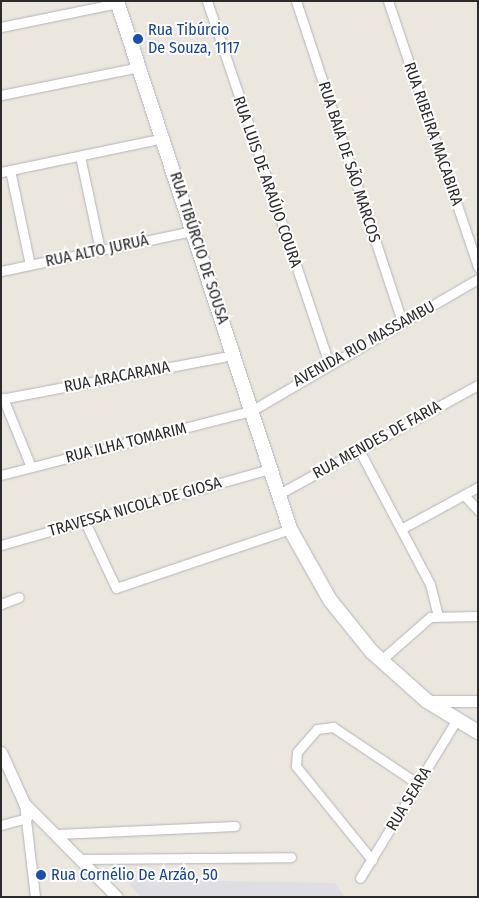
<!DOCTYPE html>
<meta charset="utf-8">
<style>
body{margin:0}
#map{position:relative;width:479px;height:898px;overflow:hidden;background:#ece7de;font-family:"Fira Sans Condensed",sans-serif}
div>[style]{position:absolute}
.industrial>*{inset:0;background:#e0dee5}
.roads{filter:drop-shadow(0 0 1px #b1b4be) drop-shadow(0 0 1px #b1b4be)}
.minor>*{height:9px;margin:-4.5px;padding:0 4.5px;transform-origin:4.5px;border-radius:4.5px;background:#fff}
.tertiary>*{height:11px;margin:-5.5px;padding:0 5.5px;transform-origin:5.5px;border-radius:5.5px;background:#fff}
.secondary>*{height:14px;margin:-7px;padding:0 7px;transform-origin:7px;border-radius:7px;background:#fff}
.dots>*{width:14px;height:14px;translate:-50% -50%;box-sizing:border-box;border:2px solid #fff;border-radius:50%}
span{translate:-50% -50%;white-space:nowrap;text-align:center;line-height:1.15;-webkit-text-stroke:4px #fff;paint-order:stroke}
.transit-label{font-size:16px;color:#164399}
.left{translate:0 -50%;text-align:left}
.street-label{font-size:16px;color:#2b2b2b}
.frame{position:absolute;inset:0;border:2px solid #2b2b2b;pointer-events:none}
</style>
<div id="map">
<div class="industrial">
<div style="clip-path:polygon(124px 879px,335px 883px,345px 897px,141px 897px)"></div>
</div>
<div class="roads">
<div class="minor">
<div style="left:207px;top:1px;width:382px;rotate:71.4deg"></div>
<div style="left:296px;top:1px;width:338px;rotate:71.7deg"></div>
<div style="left:388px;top:1px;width:281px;rotate:71.3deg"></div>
<div style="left:1px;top:27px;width:119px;rotate:-11.6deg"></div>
<div style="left:1px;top:95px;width:142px;rotate:-11.4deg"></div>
<div style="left:80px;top:156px;width:96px;rotate:78deg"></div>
<div style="left:10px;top:170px;width:97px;rotate:78.1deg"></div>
<div style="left:1px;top:172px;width:167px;rotate:-11.8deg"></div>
<div style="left:1px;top:271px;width:196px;rotate:-11.8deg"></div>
<div style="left:3px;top:398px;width:74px;rotate:67.9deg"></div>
<div style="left:1px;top:399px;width:236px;rotate:-10.7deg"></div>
<div style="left:359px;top:450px;width:152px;rotate:62.1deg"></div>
<div style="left:430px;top:584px;width:32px;rotate:76deg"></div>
<div style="left:1px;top:475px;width:258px;rotate:-14.4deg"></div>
<div style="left:251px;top:411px;width:263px;rotate:-30.2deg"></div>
<div style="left:277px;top:495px;width:229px;rotate:-28.7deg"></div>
<div style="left:464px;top:495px;width:21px;rotate:47deg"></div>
<div style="left:85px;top:522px;width:73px;rotate:64.8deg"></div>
<div style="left:116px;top:588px;width:184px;rotate:-18.7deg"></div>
<div style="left:401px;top:529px;width:88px;rotate:-28.6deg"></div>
<div style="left:1px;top:545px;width:279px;rotate:-15.8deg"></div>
<div style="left:1px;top:604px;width:19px;rotate:-21deg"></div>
<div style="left:380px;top:661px;width:67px;rotate:-41.3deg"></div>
<div style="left:430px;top:617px;width:48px;rotate:-1.2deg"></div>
<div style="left:24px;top:803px;width:95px;rotate:83.3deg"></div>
<div style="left:1px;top:825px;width:27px;rotate:-15deg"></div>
<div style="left:57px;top:834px;width:178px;rotate:-2.6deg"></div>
<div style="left:82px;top:859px;width:209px;rotate:-0.5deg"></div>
<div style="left:372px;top:860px;width:121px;rotate:-129deg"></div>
<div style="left:296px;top:766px;width:14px;rotate:-86deg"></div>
<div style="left:297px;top:752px;width:30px;rotate:-49deg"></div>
<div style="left:317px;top:729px;width:16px;rotate:-7deg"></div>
<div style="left:333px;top:727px;width:102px;rotate:33.8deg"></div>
<div style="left:360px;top:878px;width:186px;rotate:-58.6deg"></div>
</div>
<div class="tertiary">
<div style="left:427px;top:701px;width:51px"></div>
<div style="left:1px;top:752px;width:56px;rotate:65.7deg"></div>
<div style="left:24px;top:803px;width:132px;rotate:45.3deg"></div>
</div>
<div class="secondary">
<div style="left:117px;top:1px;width:556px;rotate:71.86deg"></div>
<div style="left:290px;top:529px;width:81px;rotate:60.6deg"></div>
<div style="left:330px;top:600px;width:67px;rotate:51.1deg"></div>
<div style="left:372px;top:652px;width:74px;rotate:41.7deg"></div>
<div style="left:427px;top:701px;width:60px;rotate:31.3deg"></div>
</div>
</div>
<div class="dots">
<div style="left:138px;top:39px;background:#1a4fb4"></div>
<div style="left:41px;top:875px;background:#1a4fb4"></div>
</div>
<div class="transit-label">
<span class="left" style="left:148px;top:39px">Rua Tibúrcio<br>De Souza, 1117</span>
<span class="left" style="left:51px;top:875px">Rua Cornélio De Arzão, 50</span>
</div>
<div class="street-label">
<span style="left:433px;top:134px;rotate:71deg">RUA RIBEIRA MACABIRA</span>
<span style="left:349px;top:162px;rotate:72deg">RUA BAIA DE SÃO MARCOS</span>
<span style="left:267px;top:182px;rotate:71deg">RUA LUIS DE ARAÚJO COURA</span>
<span style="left:199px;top:248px;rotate:72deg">RUA TIBÚRCIO DE SOUSA</span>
<span style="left:97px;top:251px;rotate:-12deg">RUA ALTO JURUÁ</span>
<span style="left:364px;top:344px;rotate:-29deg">AVENIDA RIO MASSAMBU</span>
<span style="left:117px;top:377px;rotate:-11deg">RUA ARACARANA</span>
<span style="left:377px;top:440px;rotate:-29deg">RUA MENDES DE FARIA</span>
<span style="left:126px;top:443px;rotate:-14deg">RUA ILHA TOMARIM</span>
<span style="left:135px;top:507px;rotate:-16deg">TRAVESSA NICOLA DE GIOSA</span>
<span style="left:409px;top:799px;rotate:-59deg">RUA SEARA</span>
</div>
<div class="frame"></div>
</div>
